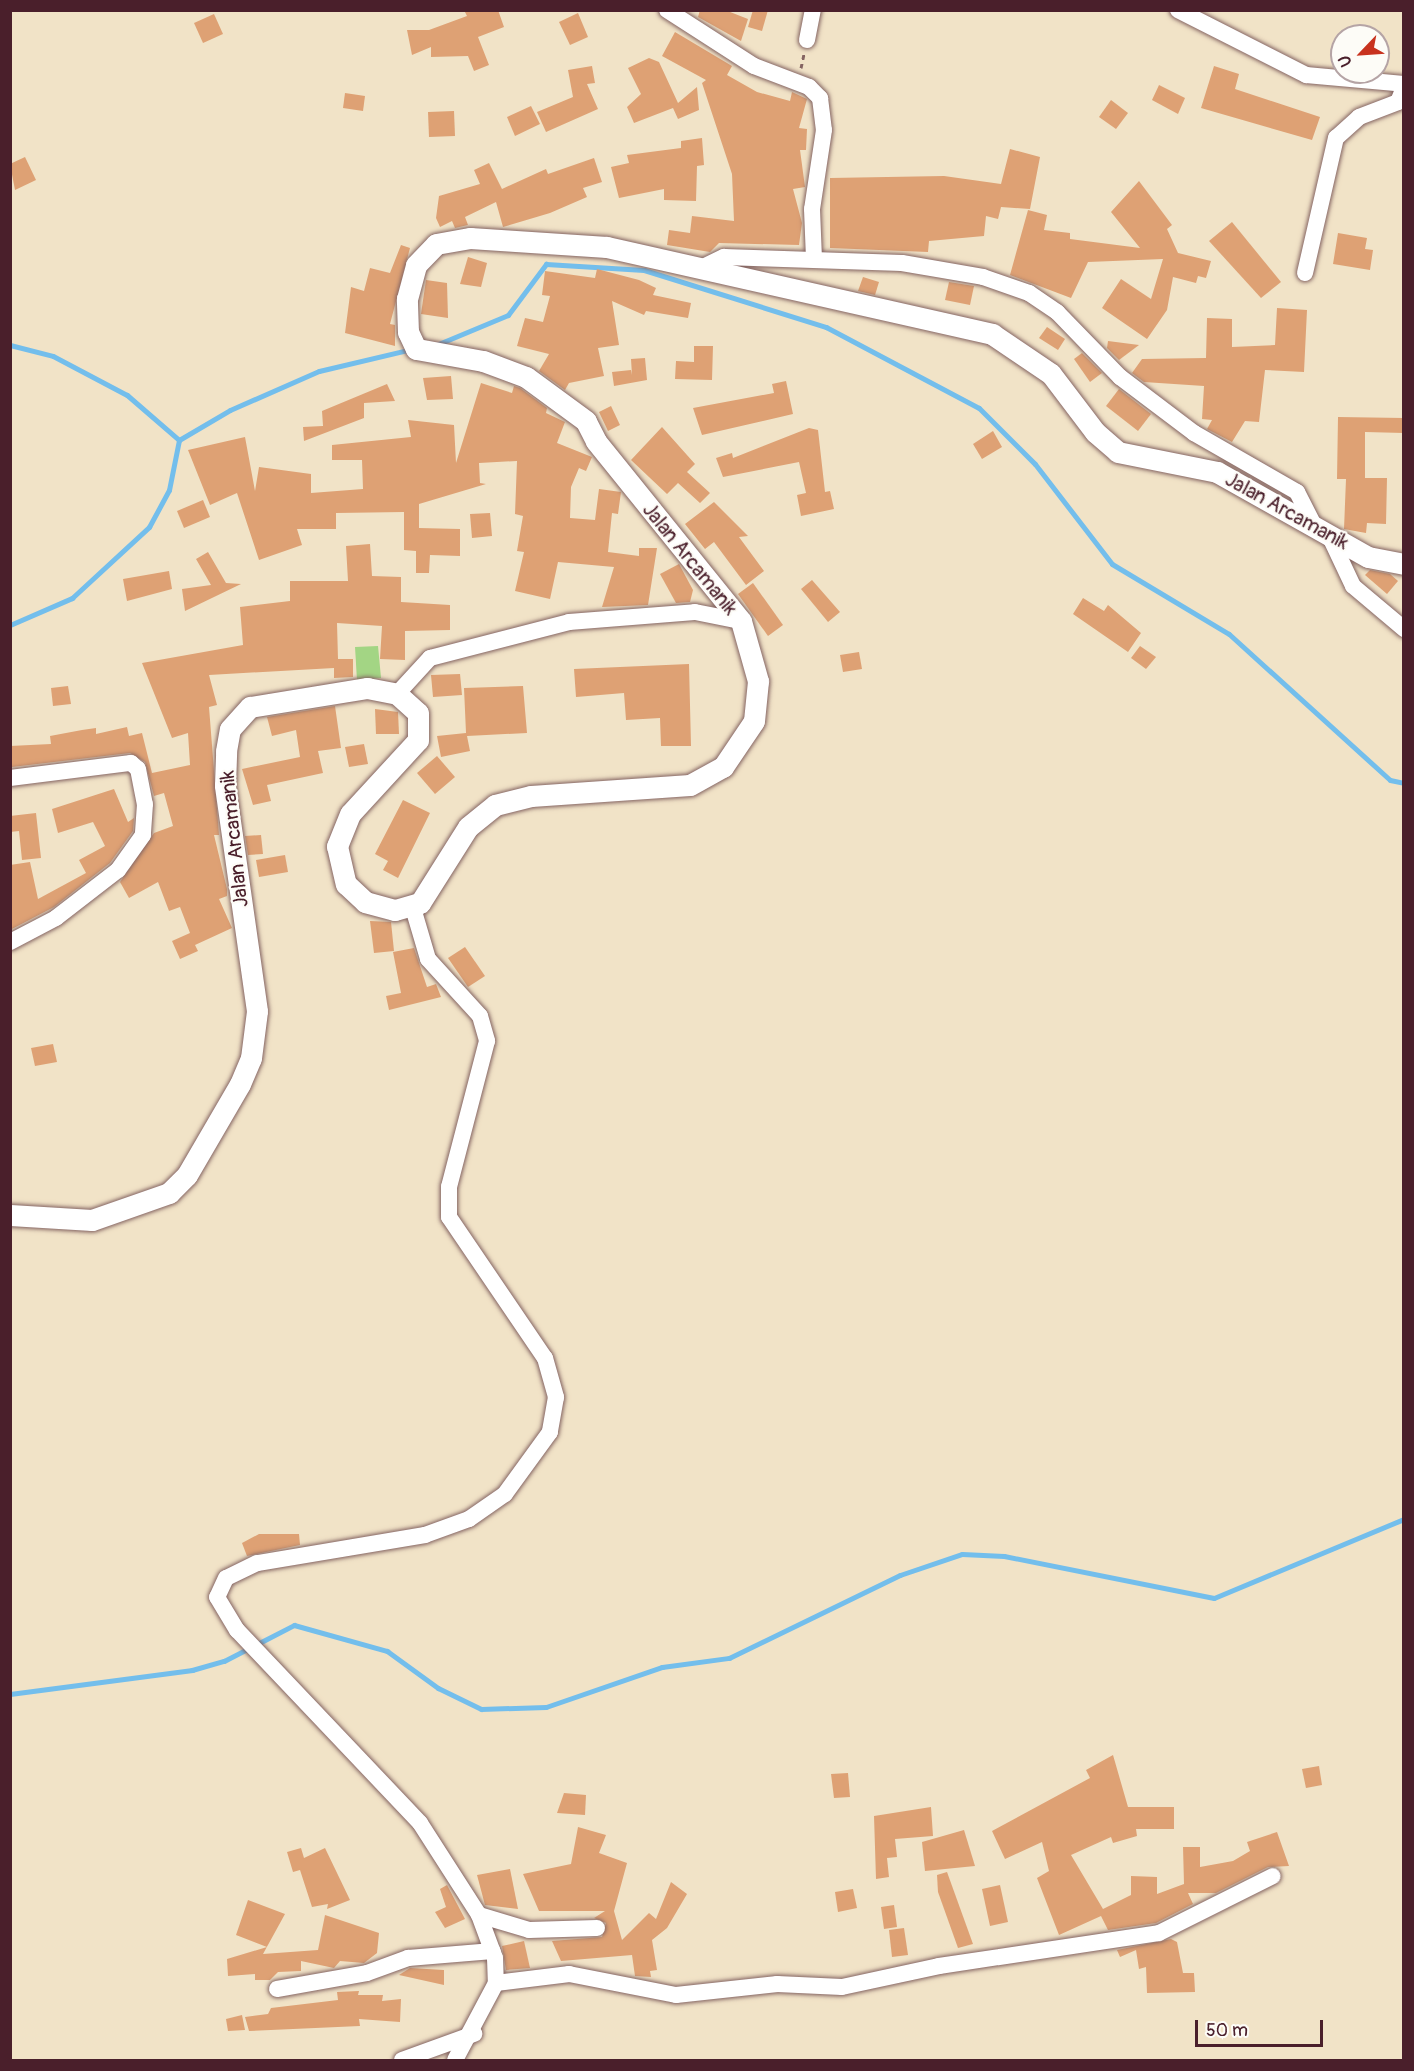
<!DOCTYPE html>
<style>
body{margin:0}
#map{position:relative;width:1414px;height:2071px;overflow:hidden;background:#f1e3c7;font-family:Pangolin,sans-serif}
div>[style]{position:absolute}
.green>*{inset:0;background:#a3d584}
.stream>*{height:5px;margin:-2.5px;padding:0 2.5px;transform-origin:2.5px;border-radius:2.5px;background:#73beec}
.building>*{inset:0;background:#dea174}
.path>*{height:3px;margin-top:-1.5px;transform-origin:0;background:repeating-linear-gradient(90deg,#846462 0 4.5px,transparent 0 9px)}
.roads{filter:drop-shadow(0 0 2px #846462) drop-shadow(0 0 2px #846462)}
.minor>*{height:16px;margin:-8px;padding:0 8px;transform-origin:8px;border-radius:8px;background:#fff}
.tertiary>*{height:21px;margin:-10.5px;padding:0 10.5px;transform-origin:10.5px;border-radius:10.5px;background:#fff}
span{translate:-50% -50%;white-space:nowrap;text-align:center;line-height:1.15;-webkit-text-stroke:4.5px #fdfcf7;paint-order:stroke}
.street-label{font-size:20px;color:#4a1f2b}
.frame{position:absolute;inset:0;border:12px solid #4a1f2b;pointer-events:none}
.north{position:absolute;left:1330px;top:24px;width:60px;height:60px;box-sizing:border-box;background:#fdfcf7;border:2px solid #b5a4a5;border-radius:50%;rotate:245deg;font-size:16px;font-weight:700;line-height:24px;text-align:center;color:#4a1f2b}
.north::after{content:'';display:block;margin:auto;width:21px;height:27px;background:#c8321e;clip-path:polygon(50% 0,100% 100%,50% 72%,0 100%)}
.scale{position:absolute;left:1195px;top:2020px;width:128px;height:27px;box-sizing:border-box;border:3px solid #4a1f2b;border-top:0;padding-left:8px;font-size:18px;line-height:21px;white-space:nowrap;color:#4a1f2b;-webkit-text-stroke:4px #fdfcf7;paint-order:stroke}
</style>
<div id="map">
<div class="green">
<div style="clip-path:polygon(378px 646px,381px 678px,357px 680px,355px 647px)"></div>
</div>
<div class="stream">
<div style="left:10px;top:345px;width:44px;rotate:14.3deg"></div>
<div style="left:53px;top:356px;width:84px;rotate:27.8deg"></div>
<div style="left:127px;top:395px;width:69px;rotate:40.9deg"></div>
<div style="left:436px;top:345px;width:78px;rotate:-22.6deg"></div>
<div style="left:508px;top:315px;width:64px;rotate:-53.3deg"></div>
<div style="left:546px;top:264px;width:98px;rotate:3.5deg"></div>
<div style="left:644px;top:270px;width:191px;rotate:17.4deg"></div>
<div style="left:826px;top:327px;width:173px;rotate:27.9deg"></div>
<div style="left:979px;top:408px;width:79px;rotate:45deg"></div>
<div style="left:1035px;top:464px;width:126px;rotate:52.4deg"></div>
<div style="left:1112px;top:564px;width:136px;rotate:30.9deg"></div>
<div style="left:1229px;top:634px;width:217px;rotate:42.2deg"></div>
<div style="left:1390px;top:780px;width:14px;rotate:12deg"></div>
<div style="left:10px;top:625px;width:68px;rotate:-23.5deg"></div>
<div style="left:72px;top:598px;width:105px;rotate:-42.7deg"></div>
<div style="left:149px;top:527px;width:42px;rotate:-61.6deg"></div>
<div style="left:169px;top:490px;width:51px;rotate:-78.7deg"></div>
<div style="left:179px;top:440px;width:59px;rotate:-30.5deg"></div>
<div style="left:230px;top:410px;width:97px;rotate:-23.7deg"></div>
<div style="left:319px;top:371px;width:96px;rotate:-13.3deg"></div>
<div style="left:10px;top:1694px;width:184px;rotate:-7.5deg"></div>
<div style="left:192px;top:1670px;width:33px;rotate:-16deg"></div>
<div style="left:224px;top:1661px;width:79px;rotate:-27.2deg"></div>
<div style="left:294px;top:1625px;width:97px;rotate:15.6deg"></div>
<div style="left:387px;top:1651px;width:63px;rotate:36deg"></div>
<div style="left:438px;top:1688px;width:48px;rotate:26deg"></div>
<div style="left:481px;top:1709px;width:65px;rotate:-1.8deg"></div>
<div style="left:546px;top:1707px;width:123px;rotate:-19deg"></div>
<div style="left:662px;top:1667px;width:68px;rotate:-7.7deg"></div>
<div style="left:729px;top:1658px;width:190px;rotate:-25.9deg"></div>
<div style="left:900px;top:1575px;width:65px;rotate:-18.7deg"></div>
<div style="left:962px;top:1554px;width:42px;rotate:2.7deg"></div>
<div style="left:1004px;top:1556px;width:214px;rotate:11.3deg"></div>
<div style="left:1214px;top:1598px;width:206px;rotate:-22.6deg"></div>
</div>
<div class="building">
<div style="clip-path:polygon(464px 10px,498px 10px,504px 27px,478px 37px,489px 65px,474px 71px,468px 56px,431px 57px,431px 47px,412px 55px,407px 30px,429px 30px,467px 16px)"></div>
<div style="clip-path:polygon(700px 10px,725px 10px,748px 19px,741px 41px,698px 17px)"></div>
<div style="clip-path:polygon(753px 10px,768px 10px,762px 31px,748px 27px)"></div>
<div style="clip-path:polygon(578px 13px,588px 37px,570px 45px,559px 22px)"></div>
<div style="clip-path:polygon(214px 14px,223px 34px,203px 43px,194px 23px)"></div>
<div style="clip-path:polygon(675px 32px,732px 66px,727px 75px,757px 92px,790px 101px,792px 92px,807px 99px,799px 128px,807px 129px,806px 150px,800px 150px,805px 187px,793px 189px,802px 223px,799px 245px,719px 243px,710px 252px,667px 245px,669px 230px,690px 233px,692px 216px,734px 221px,732px 174px,702px 83px,706px 80px,662px 56px)"></div>
<div style="clip-path:polygon(649px 58px,659px 62px,678px 103px,697px 87px,699px 110px,678px 119px,673px 108px,634px 123px,627px 107px,641px 94px,628px 68px)"></div>
<div style="clip-path:polygon(592px 66px,595px 83px,587px 84px,598px 109px,546px 132px,537px 112px,573px 97px,568px 70px)"></div>
<div style="clip-path:polygon(1214px 66px,1239px 74px,1235px 89px,1320px 117px,1312px 140px,1201px 108px)"></div>
<div style="clip-path:polygon(1159px 85px,1185px 98px,1178px 114px,1152px 100px)"></div>
<div style="clip-path:polygon(345px 93px,365px 96px,363px 111px,343px 108px)"></div>
<div style="clip-path:polygon(1111px 100px,1128px 113px,1116px 129px,1099px 117px)"></div>
<div style="clip-path:polygon(531px 106px,540px 124px,515px 136px,507px 117px)"></div>
<div style="clip-path:polygon(454px 111px,455px 136px,429px 137px,428px 112px)"></div>
<div style="clip-path:polygon(702px 138px,704px 165px,697px 166px,696px 201px,664px 200px,664px 189px,619px 198px,611px 167px,629px 163px,627px 155px,681px 148px,681px 141px)"></div>
<div style="clip-path:polygon(1010px 149px,1040px 157px,1030px 209px,1001px 207px,998px 219px,986px 216px,984px 236px,929px 241px,928px 252px,830px 248px,830px 178px,944px 176px,1001px 184px)"></div>
<div style="clip-path:polygon(25px 157px,36px 180px,15px 190px,10px 164px)"></div>
<div style="clip-path:polygon(594px 158px,602px 182px,583px 188px,587px 197px,550px 213px,503px 227px,496px 202px,465px 217px,468px 225px,455px 228px,452px 221px,440px 227px,436px 218px,439px 196px,480px 184px,474px 170px,489px 163px,502px 189px,546px 169px,548px 174px)"></div>
<div style="clip-path:polygon(1139px 181px,1172px 225px,1167px 229px,1178px 253px,1211px 261px,1206px 278px,1198px 276px,1196px 283px,1173px 277px,1167px 310px,1147px 339px,1102px 308px,1121px 279px,1151px 299px,1163px 259px,1088px 262px,1071px 298px,1010px 275px,1028px 210px,1047px 215px,1044px 230px,1070px 233px,1070px 239px,1140px 248px,1111px 212px)"></div>
<div style="clip-path:polygon(1232px 222px,1281px 282px,1261px 298px,1209px 241px)"></div>
<div style="clip-path:polygon(1338px 233px,1367px 238px,1365px 249px,1373px 250px,1370px 270px,1333px 264px)"></div>
<div style="clip-path:polygon(401px 245px,410px 248px,390px 324px,395px 325px,395px 346px,345px 333px,351px 287px,364px 291px,370px 268px,390px 273px)"></div>
<div style="clip-path:polygon(468px 257px,487px 263px,481px 287px,460px 284px)"></div>
<div style="clip-path:polygon(597px 269px,639px 280px,656px 288px,653px 295px,691px 303px,688px 318px,646px 311px,644px 315px,612px 301px,619px 345px,598px 348px,604px 376px,569px 383px,565px 390px,539px 371px,549px 354px,517px 346px,525px 318px,543px 322px,550px 296px,542px 295px,545px 271px,595px 278px)"></div>
<div style="clip-path:polygon(863px 277px,879px 282px,875px 295px,858px 291px)"></div>
<div style="clip-path:polygon(426px 280px,447px 283px,448px 318px,421px 314px)"></div>
<div style="clip-path:polygon(949px 282px,974px 286px,970px 305px,945px 300px)"></div>
<div style="clip-path:polygon(1277px 308px,1307px 310px,1304px 372px,1265px 370px,1259px 422px,1245px 421px,1232px 442px,1207px 429px,1212px 420px,1202px 419px,1204px 386px,1144px 382px,1132px 373px,1142px 359px,1206px 358px,1207px 318px,1232px 319px,1232px 347px,1275px 345px)"></div>
<div style="clip-path:polygon(1047px 327px,1065px 339px,1058px 350px,1039px 338px)"></div>
<div style="clip-path:polygon(1108px 341px,1139px 345px,1119px 360px,1107px 348px)"></div>
<div style="clip-path:polygon(694px 346px,713px 346px,712px 380px,675px 379px,676px 361px,694px 362px)"></div>
<div style="clip-path:polygon(1082px 353px,1102px 373px,1090px 382px,1074px 359px)"></div>
<div style="clip-path:polygon(645px 358px,647px 380px,614px 386px,612px 372px,631px 370px,632px 375px,631px 359px)"></div>
<div style="clip-path:polygon(451px 376px,453px 399px,427px 400px,423px 378px)"></div>
<div style="clip-path:polygon(786px 381px,793px 414px,702px 435px,693px 408px,774px 393px,772px 384px)"></div>
<div style="clip-path:polygon(481px 383px,512px 393px,514px 386px,520px 388px,547px 408px,546px 413px,565px 422px,557px 443px,592px 457px,586px 471px,579px 468px,571px 487px,570px 518px,595px 520px,599px 489px,621px 492px,618px 514px,612px 513px,608px 552px,639px 556px,639px 548px,657px 548px,648px 605px,602px 607px,614px 567px,558px 562px,550px 599px,515px 591px,524px 552px,517px 551px,523px 516px,515px 514px,517px 461px,479px 463px,480px 483px,486px 484px,419px 504px,419px 528px,460px 529px,460px 556px,430px 555px,429px 573px,416px 573px,416px 551px,404px 550px,404px 512px,336px 513px,336px 529px,297px 529px,302px 545px,259px 560px,237px 493px,210px 505px,188px 450px,245px 437px,255px 491px,259px 467px,311px 474px,311px 493px,363px 489px,362px 460px,332px 460px,332px 445px,411px 437px,408px 420px,454px 425px,456px 463px)"></div>
<div style="clip-path:polygon(387px 384px,395px 401px,364px 403px,364px 418px,304px 441px,303px 427px,323px 426px,322px 411px)"></div>
<div style="clip-path:polygon(1119px 389px,1151px 414px,1138px 431px,1106px 406px)"></div>
<div style="clip-path:polygon(611px 406px,620px 425px,608px 431px,599px 412px)"></div>
<div style="clip-path:polygon(1338px 417px,1404px 418px,1404px 433px,1365px 432px,1365px 478px,1387px 478px,1386px 524px,1367px 523px,1366px 533px,1344px 529px,1346px 479px,1337px 479px)"></div>
<div style="clip-path:polygon(662px 427px,695px 464px,687px 472px,710px 493px,700px 503px,678px 483px,667px 494px,631px 460px)"></div>
<div style="clip-path:polygon(809px 428px,818px 430px,825px 492px,830px 491px,834px 509px,801px 516px,797px 495px,806px 493px,799px 462px,723px 477px,716px 458px,732px 453px,733px 458px)"></div>
<div style="clip-path:polygon(993px 431px,1002px 447px,982px 459px,973px 444px)"></div>
<div style="clip-path:polygon(203px 500px,210px 517px,184px 528px,177px 511px)"></div>
<div style="clip-path:polygon(714px 502px,748px 536px,739px 537px,764px 571px,746px 585px,714px 542px,705px 549px,685px 524px)"></div>
<div style="clip-path:polygon(490px 513px,492px 536px,472px 538px,470px 514px)"></div>
<div style="clip-path:polygon(370px 544px,372px 576px,401px 577px,401px 602px,450px 605px,450px 630px,405px 631px,405px 660px,380px 659px,382px 626px,337px 623px,338px 659px,353px 659px,353px 677px,334px 678px,334px 668px,209px 675px,217px 705px,209px 707px,219px 835px,214px 835px,227px 889px,227px 896px,219px 899px,232px 928px,195px 945px,198px 951px,180px 959px,172px 941px,190px 933px,180px 907px,169px 911px,158px 882px,129px 898px,120px 882px,154px 833px,173px 826px,164px 793px,154px 796px,145px 762px,130px 753px,12px 767px,10px 746px,51px 744px,50px 736px,82px 730px,96px 728px,96px 734px,127px 727px,129px 736px,142px 733px,152px 773px,190px 765px,188px 733px,172px 738px,142px 663px,243px 645px,240px 607px,290px 601px,290px 581px,348px 581px,346px 546px)"></div>
<div style="clip-path:polygon(208px 552px,226px 583px,241px 584px,185px 611px,182px 589px,211px 585px,196px 559px)"></div>
<div style="clip-path:polygon(679px 564px,693px 590px,690px 602px,676px 603px,660px 574px)"></div>
<div style="clip-path:polygon(1370px 570px,1390px 574px,1398px 581px,1387px 594px,1365px 575px)"></div>
<div style="clip-path:polygon(169px 571px,172px 589px,127px 601px,123px 579px)"></div>
<div style="clip-path:polygon(812px 580px,840px 612px,828px 622px,801px 589px)"></div>
<div style="clip-path:polygon(753px 583px,783px 625px,768px 636px,738px 594px)"></div>
<div style="clip-path:polygon(1083px 598px,1104px 611px,1108px 605px,1141px 633px,1128px 652px,1073px 614px)"></div>
<div style="clip-path:polygon(1140px 646px,1156px 657px,1146px 669px,1131px 658px)"></div>
<div style="clip-path:polygon(859px 652px,862px 669px,843px 672px,840px 655px)"></div>
<div style="clip-path:polygon(689px 664px,691px 746px,661px 746px,660px 718px,626px 720px,624px 693px,576px 697px,574px 669px)"></div>
<div style="clip-path:polygon(460px 674px,462px 695px,433px 697px,431px 675px)"></div>
<div style="clip-path:polygon(68px 686px,71px 704px,53px 706px,51px 688px)"></div>
<div style="clip-path:polygon(523px 686px,527px 733px,467px 736px,470px 751px,441px 757px,437px 736px,466px 733px,464px 688px)"></div>
<div style="clip-path:polygon(335px 706px,341px 748px,318px 751px,323px 773px,267px 785px,271px 801px,253px 805px,242px 769px,300px 757px,296px 730px,272px 736px,267px 717px)"></div>
<div style="clip-path:polygon(375px 709px,398px 712px,399px 734px,376px 734px)"></div>
<div style="clip-path:polygon(364px 744px,368px 764px,349px 767px,345px 747px)"></div>
<div style="clip-path:polygon(437px 756px,455px 777px,435px 794px,417px 773px)"></div>
<div style="clip-path:polygon(114px 789px,128px 822px,134px 818px,133px 831px,110px 863px,54px 907px,10px 930px,10px 865px,30px 862px,38px 899px,86px 873px,79px 860px,105px 846px,93px 822px,58px 833px,52px 809px)"></div>
<div style="clip-path:polygon(403px 800px,430px 813px,398px 878px,383px 870px,388px 861px,375px 854px)"></div>
<div style="clip-path:polygon(36px 813px,41px 858px,22px 860px,19px 831px,10px 832px,10px 816px)"></div>
<div style="clip-path:polygon(261px 835px,263px 854px,248px 855px,245px 836px)"></div>
<div style="clip-path:polygon(285px 855px,288px 872px,259px 877px,256px 860px)"></div>
<div style="clip-path:polygon(370px 921px,391px 922px,394px 951px,374px 953px)"></div>
<div style="clip-path:polygon(465px 947px,485px 976px,468px 987px,448px 958px)"></div>
<div style="clip-path:polygon(414px 948px,427px 987px,436px 984px,441px 997px,389px 1010px,386px 996px,401px 993px,393px 952px)"></div>
<div style="clip-path:polygon(53px 1044px,57px 1062px,35px 1066px,31px 1048px)"></div>
<div style="clip-path:polygon(259px 1534px,299px 1534px,300px 1545px,247px 1556px,242px 1543px)"></div>
<div style="clip-path:polygon(1113px 1755px,1128px 1807px,1174px 1807px,1174px 1829px,1136px 1829px,1137px 1836px,1113px 1843px,1111px 1837px,1071px 1855px,1103px 1909px,1131px 1895px,1131px 1876px,1157px 1877px,1157px 1894px,1184px 1884px,1183px 1847px,1200px 1847px,1200px 1867px,1233px 1861px,1250px 1851px,1247px 1842px,1277px 1832px,1289px 1866px,1268px 1867px,1216px 1893px,1188px 1893px,1193px 1904px,1156px 1923px,1108px 1930px,1101px 1916px,1059px 1935px,1037px 1878px,1049px 1871px,1042px 1842px,1005px 1859px,992px 1831px,1090px 1778px,1086px 1770px)"></div>
<div style="clip-path:polygon(1319px 1766px,1322px 1785px,1306px 1788px,1302px 1769px)"></div>
<div style="clip-path:polygon(848px 1773px,850px 1797px,834px 1798px,831px 1774px)"></div>
<div style="clip-path:polygon(564px 1793px,586px 1795px,585px 1815px,557px 1813px)"></div>
<div style="clip-path:polygon(931px 1807px,933px 1836px,895px 1839px,897px 1857px,887px 1858px,889px 1877px,876px 1879px,874px 1816px)"></div>
<div style="clip-path:polygon(578px 1827px,606px 1835px,599px 1853px,627px 1863px,614px 1911px,622px 1940px,649px 1913px,656px 1919px,671px 1882px,687px 1894px,667px 1928px,652px 1940px,657px 1970px,650px 1971px,651px 1977px,635px 1976px,632px 1955px,561px 1961px,552px 1941px,602px 1937px,606px 1923px,594px 1918px,605px 1911px,539px 1911px,523px 1874px,571px 1864px)"></div>
<div style="clip-path:polygon(964px 1830px,975px 1866px,925px 1871px,922px 1842px)"></div>
<div style="clip-path:polygon(301px 1848px,304px 1858px,325px 1848px,350px 1900px,327px 1909px,328px 1904px,312px 1907px,300px 1870px,293px 1872px,287px 1852px)"></div>
<div style="clip-path:polygon(510px 1869px,518px 1909px,485px 1905px,477px 1875px)"></div>
<div style="clip-path:polygon(947px 1872px,973px 1944px,958px 1948px,938px 1892px,937px 1875px)"></div>
<div style="clip-path:polygon(447px 1885px,465px 1919px,445px 1928px,435px 1912px,446px 1907px,440px 1889px)"></div>
<div style="clip-path:polygon(1000px 1885px,1008px 1922px,990px 1926px,982px 1889px)"></div>
<div style="clip-path:polygon(853px 1889px,857px 1908px,838px 1912px,835px 1892px)"></div>
<div style="clip-path:polygon(248px 1900px,285px 1914px,263px 1954px,318px 1950px,325px 1915px,379px 1933px,377px 1953px,364px 1963px,340px 1961px,334px 1968px,301px 1961px,301px 1971px,278px 1972px,270px 1980px,255px 1980px,255px 1974px,228px 1976px,227px 1959px,267px 1947px,236px 1935px)"></div>
<div style="clip-path:polygon(894px 1905px,897px 1927px,884px 1929px,881px 1907px)"></div>
<div style="clip-path:polygon(904px 1928px,908px 1955px,892px 1957px,889px 1930px)"></div>
<div style="clip-path:polygon(1171px 1939px,1177px 1942px,1183px 1973px,1194px 1973px,1195px 1992px,1147px 1993px,1146px 1967px,1139px 1969px,1136px 1950px,1120px 1957px,1117px 1950px)"></div>
<div style="clip-path:polygon(524px 1941px,530px 1968px,506px 1970px,502px 1946px)"></div>
<div style="clip-path:polygon(410px 1968px,444px 1970px,444px 1985px,399px 1975px)"></div>
<div style="clip-path:polygon(359px 1991px,358px 1995px,383px 1995px,382px 2001px,401px 1999px,400px 2022px,359px 2019px,360px 2026px,249px 2031px,245px 2017px,268px 2014px,271px 2008px,338px 2000px,337px 1992px)"></div>
<div style="clip-path:polygon(242px 2015px,245px 2030px,228px 2031px,226px 2019px)"></div>
</div>
<div class="path">
<div style="left:801px;top:68px;width:14px;rotate:-78deg"></div>
</div>
<div class="roads">
<div class="minor">
<div style="left:667px;top:10px;width:103px;rotate:32.8deg"></div>
<div style="left:754px;top:66px;width:59px;rotate:20.9deg"></div>
<div style="left:809px;top:87px;width:16px;rotate:45deg"></div>
<div style="left:820px;top:98px;width:32px;rotate:83deg"></div>
<div style="left:824px;top:130px;width:80px;rotate:98.6deg"></div>
<div style="left:812px;top:209px;width:49px;rotate:87.7deg"></div>
<div style="left:1178px;top:10px;width:144px;rotate:26.9deg"></div>
<div style="left:1306px;top:75px;width:98px;rotate:5.2deg"></div>
<div style="left:807px;top:40px;width:31px;rotate:-79deg"></div>
<div style="left:699px;top:269px;width:28px;rotate:-26deg"></div>
<div style="left:724px;top:257px;width:178px;rotate:1.9deg"></div>
<div style="left:902px;top:263px;width:82px;rotate:9.8deg"></div>
<div style="left:983px;top:277px;width:49px;rotate:19.2deg"></div>
<div style="left:1029px;top:293px;width:34px;rotate:34deg"></div>
<div style="left:1057px;top:312px;width:91px;rotate:45.9deg"></div>
<div style="left:1120px;top:377px;width:93px;rotate:37.1deg"></div>
<div style="left:1194px;top:433px;width:119px;rotate:29.8deg"></div>
<div style="left:1297px;top:492px;width:39px;rotate:63deg"></div>
<div style="left:1305px;top:273px;width:139px;rotate:-77.1deg"></div>
<div style="left:1336px;top:138px;width:31px;rotate:-42deg"></div>
<div style="left:1359px;top:117px;width:42px;rotate:-21deg"></div>
<div style="left:1398px;top:102px;width:16px;rotate:-68deg"></div>
<div style="left:1329px;top:535px;width:56px;rotate:64.8deg"></div>
<div style="left:1353px;top:586px;width:67px;rotate:40.1deg"></div>
<div style="left:397px;top:694px;width:49px;rotate:-47.5deg"></div>
<div style="left:430px;top:658px;width:144px;rotate:-14.5deg"></div>
<div style="left:569px;top:622px;width:126px;rotate:-4.5deg"></div>
<div style="left:695px;top:612px;width:47px;rotate:11.1deg"></div>
<div style="left:10px;top:778px;width:122px;rotate:-7.1deg"></div>
<div style="left:131px;top:763px;width:9px;rotate:41deg"></div>
<div style="left:138px;top:769px;width:36px;rotate:79deg"></div>
<div style="left:145px;top:804px;width:31px;rotate:94deg"></div>
<div style="left:143px;top:835px;width:43px;rotate:125.5deg"></div>
<div style="left:118px;top:870px;width:78px;rotate:142.3deg"></div>
<div style="left:56px;top:918px;width:52px;rotate:152.4deg"></div>
<div style="left:413px;top:908px;width:53px;rotate:73.6deg"></div>
<div style="left:428px;top:959px;width:77px;rotate:47.6deg"></div>
<div style="left:480px;top:1016px;width:26px;rotate:74deg"></div>
<div style="left:487px;top:1041px;width:151px;rotate:104.6deg"></div>
<div style="left:449px;top:1187px;width:30px;rotate:90deg"></div>
<div style="left:449px;top:1217px;width:171px;rotate:55.8deg"></div>
<div style="left:545px;top:1358px;width:41px;rotate:74.2deg"></div>
<div style="left:556px;top:1397px;width:36px;rotate:100deg"></div>
<div style="left:550px;top:1432px;width:77px;rotate:126deg"></div>
<div style="left:505px;top:1494px;width:44px;rotate:145.2deg"></div>
<div style="left:469px;top:1519px;width:47px;rotate:160deg"></div>
<div style="left:425px;top:1535px;width:170px;rotate:170.5deg"></div>
<div style="left:257px;top:1563px;width:34px;rotate:154deg"></div>
<div style="left:226px;top:1578px;width:21px;rotate:115deg"></div>
<div style="left:217px;top:1597px;width:39px;rotate:59deg"></div>
<div style="left:237px;top:1630px;width:266px;rotate:46.5deg"></div>
<div style="left:420px;top:1823px;width:109px;rotate:57.3deg"></div>
<div style="left:479px;top:1915px;width:46px;rotate:69.6deg"></div>
<div style="left:495px;top:1958px;width:25px;rotate:88deg"></div>
<div style="left:496px;top:1983px;width:87px;rotate:118deg"></div>
<div style="left:479px;top:1915px;width:52px;rotate:16.7deg"></div>
<div style="left:529px;top:1930px;width:68px;rotate:-1.7deg"></div>
<div style="left:496px;top:1983px;width:74px;rotate:-7deg"></div>
<div style="left:569px;top:1974px;width:109px;rotate:11.1deg"></div>
<div style="left:676px;top:1995px;width:102px;rotate:-6.2deg"></div>
<div style="left:777px;top:1984px;width:65px;rotate:2.6deg"></div>
<div style="left:842px;top:1987px;width:99px;rotate:-12.2deg"></div>
<div style="left:939px;top:1966px;width:222px;rotate:-8.5deg"></div>
<div style="left:1159px;top:1933px;width:127px;rotate:-26.6deg"></div>
<div style="left:277px;top:1989px;width:91px;rotate:-10.1deg"></div>
<div style="left:367px;top:1973px;width:44px;rotate:-20.1deg"></div>
<div style="left:408px;top:1958px;width:85px;rotate:-4.7deg"></div>
<div style="left:402px;top:2060px;width:77px;rotate:-19.9deg"></div>
</div>
<div class="tertiary">
<div style="left:10px;top:1215px;width:82px;rotate:3.5deg"></div>
<div style="left:92px;top:1220px;width:82px;rotate:-19.3deg"></div>
<div style="left:169px;top:1193px;width:25px;rotate:-45deg"></div>
<div style="left:187px;top:1175px;width:105px;rotate:-59.8deg"></div>
<div style="left:240px;top:1084px;width:28px;rotate:-67deg"></div>
<div style="left:251px;top:1058px;width:47px;rotate:-82.7deg"></div>
<div style="left:257px;top:1011px;width:228px;rotate:-98.1deg"></div>
<div style="left:225px;top:785px;width:34px;rotate:-88deg"></div>
<div style="left:226px;top:751px;width:22px;rotate:-80deg"></div>
<div style="left:230px;top:729px;width:30px;rotate:-48deg"></div>
<div style="left:250px;top:707px;width:119px;rotate:-9.2deg"></div>
<div style="left:367px;top:688px;width:31px;rotate:11deg"></div>
<div style="left:397px;top:694px;width:28px;rotate:42deg"></div>
<div style="left:418px;top:713px;width:27px;rotate:90deg"></div>
<div style="left:418px;top:740px;width:100px;rotate:132.6deg"></div>
<div style="left:350px;top:814px;width:35px;rotate:112deg"></div>
<div style="left:337px;top:846px;width:39px;rotate:77deg"></div>
<div style="left:346px;top:884px;width:26px;rotate:43deg"></div>
<div style="left:365px;top:902px;width:31px;rotate:15deg"></div>
<div style="left:395px;top:910px;width:26px;rotate:-16deg"></div>
<div style="left:420px;top:903px;width:90px;rotate:-57.7deg"></div>
<div style="left:468px;top:827px;width:35px;rotate:-39deg"></div>
<div style="left:495px;top:805px;width:37px;rotate:-14deg"></div>
<div style="left:531px;top:796px;width:159px;rotate:-4deg"></div>
<div style="left:690px;top:785px;width:38px;rotate:-29deg"></div>
<div style="left:723px;top:767px;width:55px;rotate:-56deg"></div>
<div style="left:754px;top:721px;width:40px;rotate:-84.3deg"></div>
<div style="left:758px;top:681px;width:62px;rotate:-105.8deg"></div>
<div style="left:741px;top:621px;width:231px;rotate:-128.9deg"></div>
<div style="left:596px;top:441px;width:22px;rotate:-117deg"></div>
<div style="left:586px;top:421px;width:74px;rotate:-143.7deg"></div>
<div style="left:526px;top:377px;width:46px;rotate:-159.6deg"></div>
<div style="left:483px;top:361px;width:68px;rotate:-169.8deg"></div>
<div style="left:416px;top:349px;width:19px;rotate:-115deg"></div>
<div style="left:408px;top:332px;width:33px;rotate:-92deg"></div>
<div style="left:407px;top:299px;width:35px;rotate:-75deg"></div>
<div style="left:416px;top:265px;width:29px;rotate:-46deg"></div>
<div style="left:436px;top:244px;width:35px;rotate:-10deg"></div>
<div style="left:470px;top:238px;width:137px;rotate:3.8deg"></div>
<div style="left:607px;top:247px;width:395px;rotate:12.7deg"></div>
<div style="left:992px;top:334px;width:71px;rotate:34.1deg"></div>
<div style="left:1051px;top:374px;width:73px;rotate:52.8deg"></div>
<div style="left:1095px;top:432px;width:30px;rotate:41deg"></div>
<div style="left:1118px;top:452px;width:101px;rotate:11.4deg"></div>
<div style="left:1217px;top:472px;width:173px;rotate:29.4deg"></div>
<div style="left:1368px;top:557px;width:37px;rotate:11deg"></div>
</div>
</div>
<div class="street-label">
<span style="left:1287px;top:511px;rotate:29deg">Jalan Arcamanik</span>
<span style="left:690px;top:559px;rotate:51deg">Jalan Arcamanik</span>
<span style="left:234px;top:839px;rotate:-96deg">Jalan Arcamanik</span>
</div>
<div class="frame"></div>
<div class="north">U</div>
<div class="scale">50 m</div>
</div>
